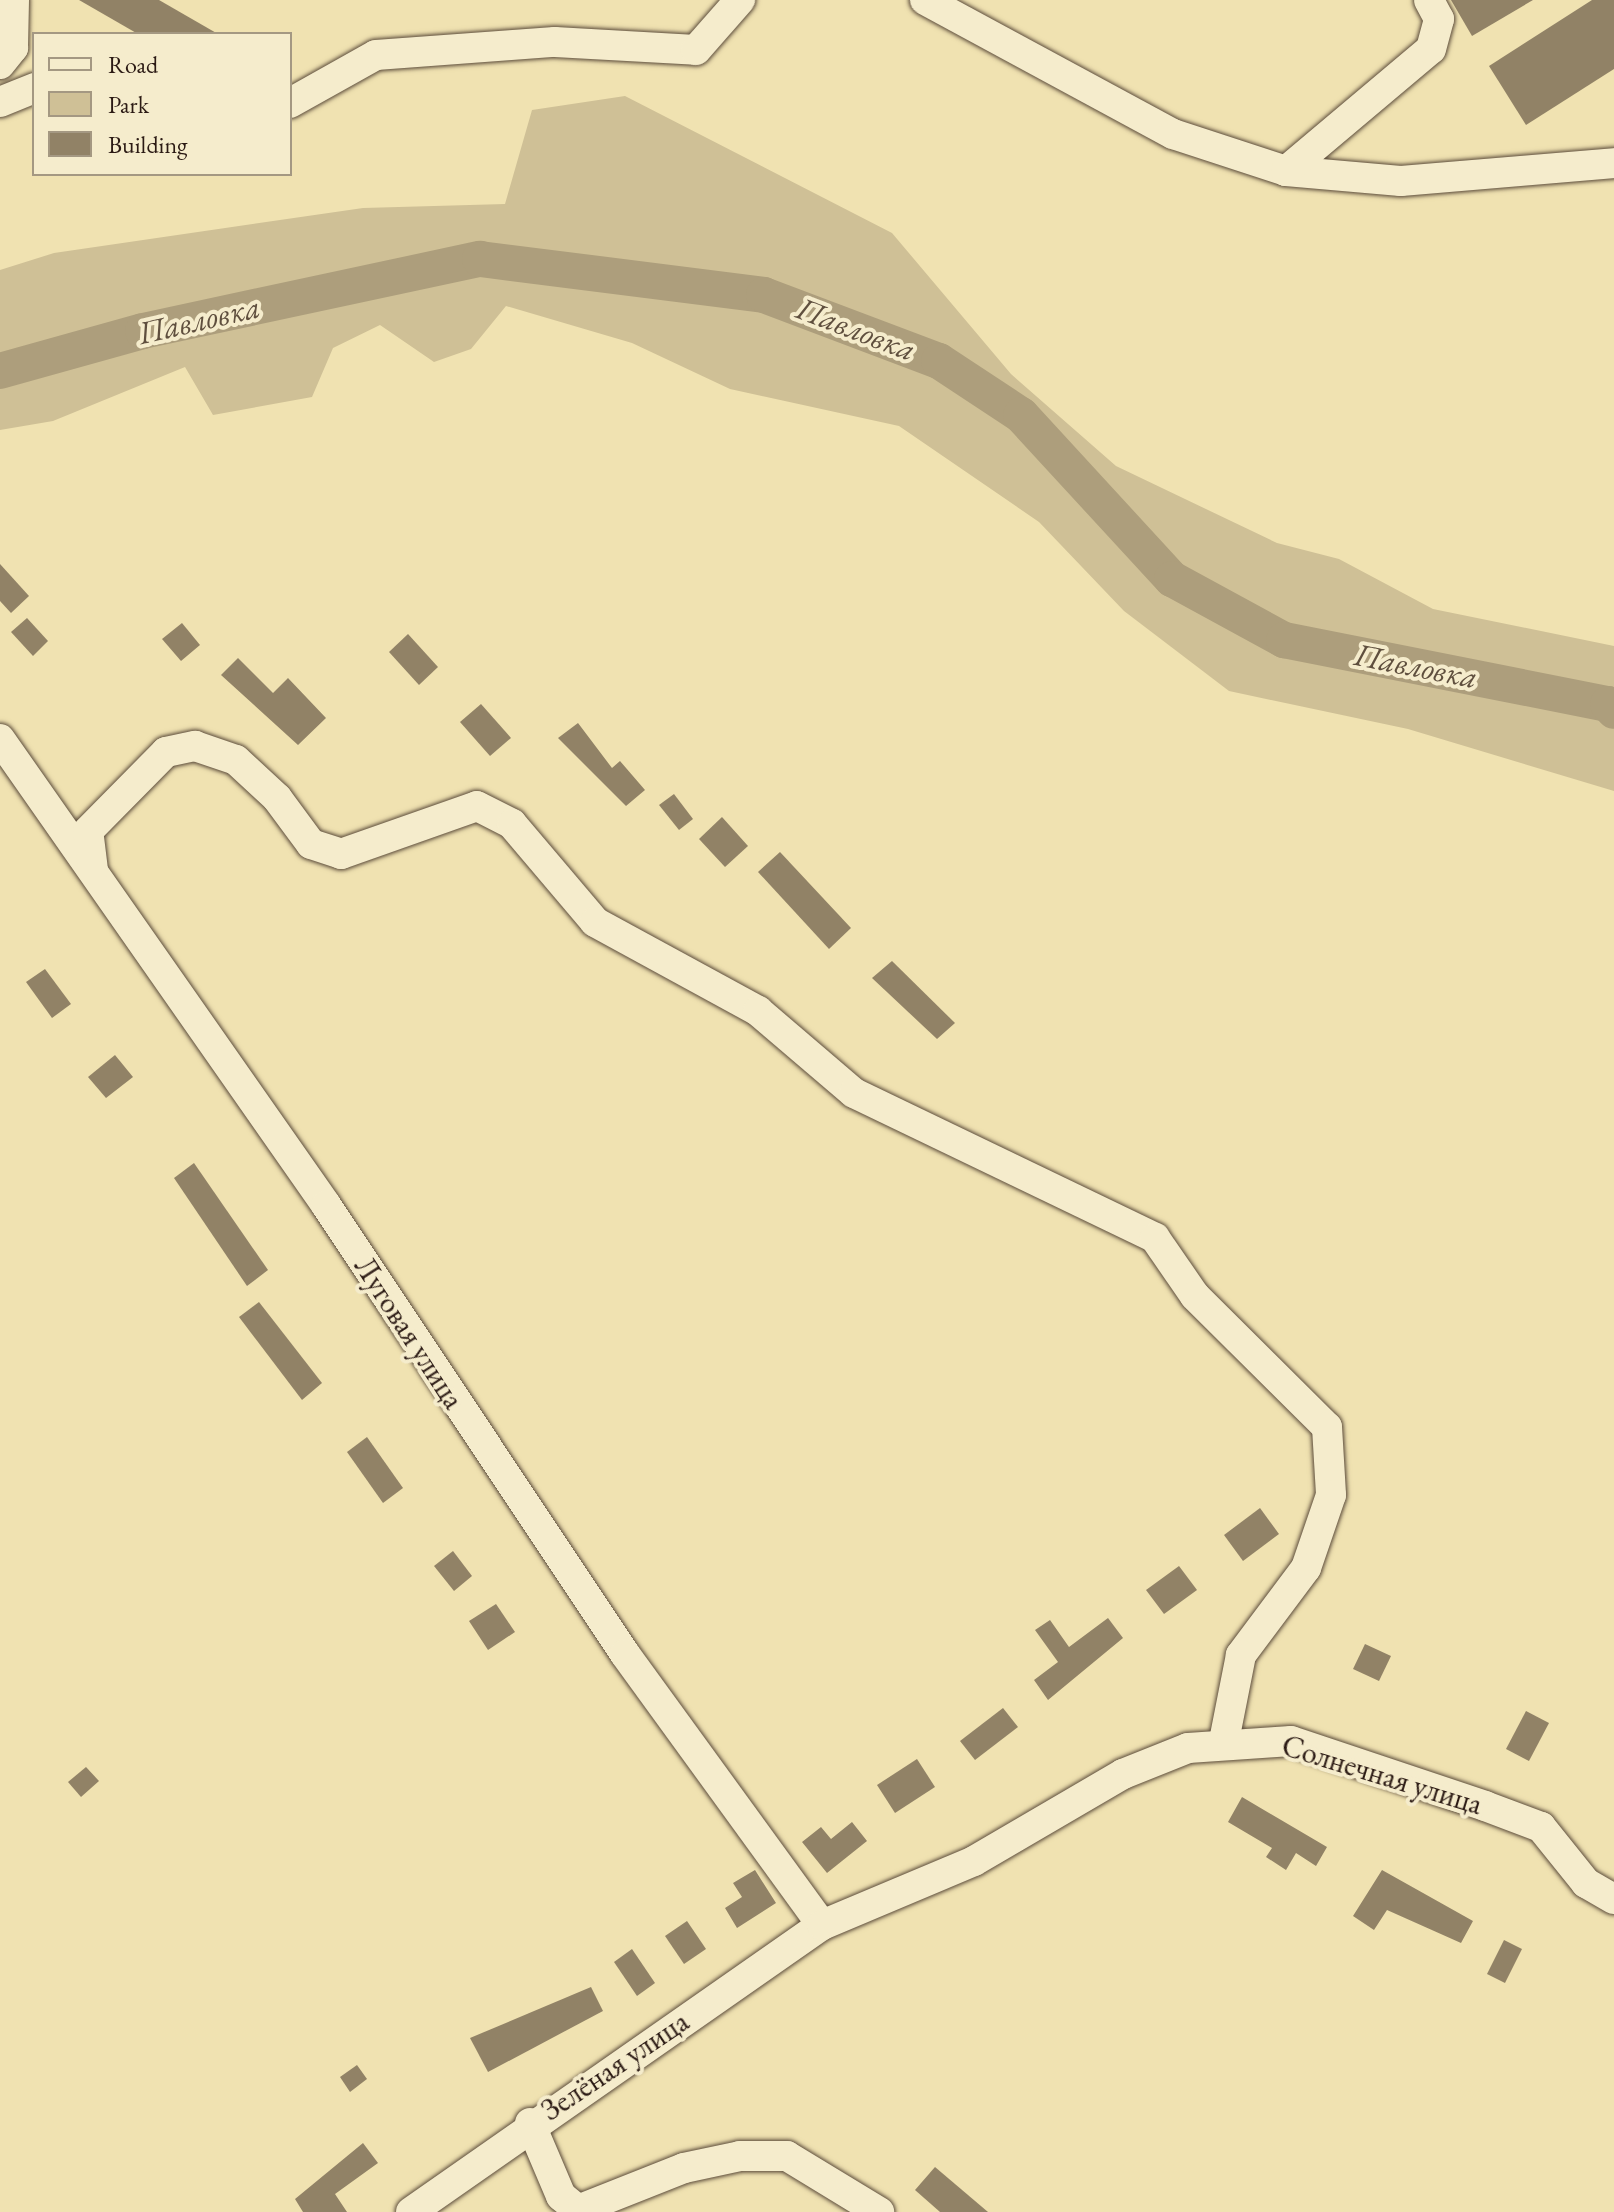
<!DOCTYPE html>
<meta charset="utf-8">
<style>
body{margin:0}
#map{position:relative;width:1614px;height:2212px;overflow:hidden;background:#f0e2b1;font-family:"EB Garamond",serif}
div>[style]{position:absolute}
.green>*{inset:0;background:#cfc096}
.river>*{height:36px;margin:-18px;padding:0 18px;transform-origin:18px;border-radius:18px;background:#ad9e7c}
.building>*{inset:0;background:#918266}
.roads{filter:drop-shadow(0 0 2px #5c4c3b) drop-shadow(0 0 2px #5c4c3b)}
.minor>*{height:30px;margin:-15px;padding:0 15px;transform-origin:15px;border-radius:15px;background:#f5eccc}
span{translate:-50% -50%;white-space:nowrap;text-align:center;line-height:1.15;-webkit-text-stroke:8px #f5eccc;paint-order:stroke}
.street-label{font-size:30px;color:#2b1a14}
.water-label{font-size:32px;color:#5f4f3e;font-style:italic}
.legend{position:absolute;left:32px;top:32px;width:260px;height:144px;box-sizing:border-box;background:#f5eccc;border:2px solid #a49882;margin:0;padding:10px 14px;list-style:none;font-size:24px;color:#2b1a14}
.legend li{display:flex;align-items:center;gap:16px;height:40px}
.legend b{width:40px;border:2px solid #a49882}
</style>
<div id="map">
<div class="green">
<div style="clip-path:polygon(625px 96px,892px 233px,1011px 374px,1116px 466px,1277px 543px,1339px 559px,1433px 609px,1614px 646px,1614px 791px,1408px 729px,1229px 691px,1124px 611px,1039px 522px,899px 426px,730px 389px,632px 343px,506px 306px,471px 349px,434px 362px,380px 325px,333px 348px,312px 397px,213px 415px,185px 367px,53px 421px,0 430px,0 270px,54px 253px,363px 208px,505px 204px,532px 110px)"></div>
</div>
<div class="river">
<div style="left:0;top:371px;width:148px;rotate:-15.6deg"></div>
<div style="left:143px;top:331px;width:345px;rotate:-12.1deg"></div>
<div style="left:480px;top:259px;width:286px;rotate:7.2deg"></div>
<div style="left:764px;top:295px;width:187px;rotate:20.7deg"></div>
<div style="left:939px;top:361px;width:98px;rotate:33.4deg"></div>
<div style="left:1021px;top:415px;width:223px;rotate:47.4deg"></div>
<div style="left:1172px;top:579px;width:128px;rotate:28.6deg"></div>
<div style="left:1284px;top:640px;width:330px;rotate:11.2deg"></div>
<div style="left:1608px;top:704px;width:9px;rotate:49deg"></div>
</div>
<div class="building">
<div style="clip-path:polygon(79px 0,159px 0,218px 34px,138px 34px)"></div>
<div style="clip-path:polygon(1451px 0,1533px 0,1472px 36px)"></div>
<div style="clip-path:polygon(1592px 0,1614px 0,1614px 69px,1526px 125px,1489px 66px)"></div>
<div style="clip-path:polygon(0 564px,29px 596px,11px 613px,0 601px)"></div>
<div style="clip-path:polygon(27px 618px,48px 641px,33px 656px,11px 632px)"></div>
<div style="clip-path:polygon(182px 623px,200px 645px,181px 661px,162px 639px)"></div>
<div style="clip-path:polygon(408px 634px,438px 667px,419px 685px,389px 652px)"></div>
<div style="clip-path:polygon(238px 658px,273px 693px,288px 678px,326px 718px,298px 745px,221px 675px)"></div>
<div style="clip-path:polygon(481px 704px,511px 738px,490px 756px,460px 722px)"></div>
<div style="clip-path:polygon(578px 723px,612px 768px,620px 761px,645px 790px,626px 806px,558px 738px)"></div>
<div style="clip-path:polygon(674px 794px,693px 819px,679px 830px,659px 805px)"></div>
<div style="clip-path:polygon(722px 817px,748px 846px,725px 867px,699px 839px)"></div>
<div style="clip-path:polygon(780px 852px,851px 928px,829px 949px,758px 872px)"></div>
<div style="clip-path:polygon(892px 961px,955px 1023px,937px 1039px,872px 978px)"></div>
<div style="clip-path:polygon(45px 969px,71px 1004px,52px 1018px,26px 982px)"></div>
<div style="clip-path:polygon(115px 1055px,133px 1077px,106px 1098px,88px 1077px)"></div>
<div style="clip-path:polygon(194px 1163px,268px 1270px,247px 1286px,174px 1178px)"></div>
<div style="clip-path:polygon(259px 1302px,322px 1383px,302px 1400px,239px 1317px)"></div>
<div style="clip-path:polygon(367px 1437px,403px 1488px,383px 1503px,347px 1452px)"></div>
<div style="clip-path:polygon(1260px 1508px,1279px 1534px,1243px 1561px,1224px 1535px)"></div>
<div style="clip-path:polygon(453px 1551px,472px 1576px,454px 1591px,434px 1566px)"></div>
<div style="clip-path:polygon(1179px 1566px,1197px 1590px,1164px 1614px,1146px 1590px)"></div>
<div style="clip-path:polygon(496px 1604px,515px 1632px,488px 1650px,469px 1621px)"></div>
<div style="clip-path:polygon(1108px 1618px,1123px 1638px,1048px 1700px,1034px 1680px,1058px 1662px,1035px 1630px,1050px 1620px,1069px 1647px)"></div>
<div style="clip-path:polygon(1365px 1644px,1391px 1656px,1379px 1681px,1353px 1669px)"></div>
<div style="clip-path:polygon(1003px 1708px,1018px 1727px,975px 1760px,960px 1741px)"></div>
<div style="clip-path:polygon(1526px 1711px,1549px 1723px,1529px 1761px,1506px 1749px)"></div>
<div style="clip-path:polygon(917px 1759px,935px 1787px,895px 1813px,877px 1785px)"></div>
<div style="clip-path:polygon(86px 1767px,99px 1781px,81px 1797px,68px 1782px)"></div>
<div style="clip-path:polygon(1242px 1797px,1327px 1847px,1316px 1866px,1296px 1853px,1286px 1870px,1266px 1857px,1272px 1848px,1228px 1822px)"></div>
<div style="clip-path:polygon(852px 1822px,867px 1841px,827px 1873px,802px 1842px,821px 1827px,831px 1839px)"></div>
<div style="clip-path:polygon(755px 1870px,776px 1903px,737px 1928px,725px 1908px,742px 1897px,733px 1883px)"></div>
<div style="clip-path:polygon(1382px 1870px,1473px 1921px,1461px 1943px,1387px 1910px,1374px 1930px,1353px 1916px)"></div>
<div style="clip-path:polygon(687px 1921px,706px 1949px,684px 1964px,665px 1936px)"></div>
<div style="clip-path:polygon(1504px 1940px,1522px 1949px,1505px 1983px,1487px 1974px)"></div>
<div style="clip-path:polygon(632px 1949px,655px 1983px,637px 1996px,614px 1962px)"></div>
<div style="clip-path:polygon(591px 1987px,603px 2011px,488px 2072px,470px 2038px)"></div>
<div style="clip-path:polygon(357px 2065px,367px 2079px,350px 2092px,340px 2077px)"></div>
<div style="clip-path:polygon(363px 2143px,378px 2163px,335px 2194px,347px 2212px,303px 2212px,295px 2199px)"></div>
<div style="clip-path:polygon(935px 2167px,988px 2212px,940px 2212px,915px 2190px)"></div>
</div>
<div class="roads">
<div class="minor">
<div style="left:925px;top:0;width:282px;rotate:28.4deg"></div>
<div style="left:1173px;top:134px;width:119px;rotate:18.1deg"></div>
<div style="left:1286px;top:171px;width:115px;rotate:5deg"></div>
<div style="left:1401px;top:181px;width:214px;rotate:-4.8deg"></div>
<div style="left:0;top:64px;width:21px;rotate:-51deg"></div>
<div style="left:13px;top:48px;width:48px;rotate:-88.8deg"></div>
<div style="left:0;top:102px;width:37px;rotate:-22deg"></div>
<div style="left:290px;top:103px;width:98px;rotate:-29.2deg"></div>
<div style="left:376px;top:55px;width:179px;rotate:-4.2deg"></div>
<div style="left:555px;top:42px;width:141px;rotate:3.2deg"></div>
<div style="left:696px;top:50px;width:67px;rotate:-48.7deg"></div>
<div style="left:1286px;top:171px;width:189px;rotate:-40.1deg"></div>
<div style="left:1431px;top:49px;width:31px;rotate:-75deg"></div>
<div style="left:1439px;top:19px;width:21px;rotate:-118deg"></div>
<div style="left:0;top:739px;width:569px;rotate:55.02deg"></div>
<div style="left:326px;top:1205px;width:539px;rotate:56.34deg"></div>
<div style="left:625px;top:1654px;width:335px;rotate:54deg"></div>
<div style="left:93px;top:870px;width:39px;rotate:-97deg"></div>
<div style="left:88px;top:831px;width:111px;rotate:-45.4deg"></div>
<div style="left:166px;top:752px;width:30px;rotate:-12deg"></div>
<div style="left:195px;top:746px;width:43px;rotate:18.9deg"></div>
<div style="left:236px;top:760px;width:56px;rotate:42.8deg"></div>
<div style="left:277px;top:798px;width:57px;rotate:53.5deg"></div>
<div style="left:311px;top:844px;width:32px;rotate:18deg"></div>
<div style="left:341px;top:854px;width:144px;rotate:-19.4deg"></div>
<div style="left:477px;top:806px;width:39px;rotate:27deg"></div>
<div style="left:512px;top:824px;width:128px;rotate:49.7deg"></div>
<div style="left:595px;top:922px;width:186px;rotate:28.6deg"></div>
<div style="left:758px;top:1011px;width:126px;rotate:40.5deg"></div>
<div style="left:854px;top:1093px;width:334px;rotate:25.7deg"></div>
<div style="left:1155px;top:1238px;width:70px;rotate:55.4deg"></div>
<div style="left:1195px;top:1296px;width:186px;rotate:44.8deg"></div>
<div style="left:1327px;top:1427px;width:68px;rotate:86.6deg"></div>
<div style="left:1331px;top:1495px;width:77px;rotate:108.9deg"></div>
<div style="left:1306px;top:1568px;width:109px;rotate:126.8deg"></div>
<div style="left:1241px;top:1655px;width:88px;rotate:101.2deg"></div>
<div style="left:530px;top:2123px;width:79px;rotate:67deg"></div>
<div style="left:561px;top:2196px;width:22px;rotate:39deg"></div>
<div style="left:578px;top:2210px;width:114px;rotate:-21.6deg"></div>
<div style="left:684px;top:2168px;width:57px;rotate:-12.1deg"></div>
<div style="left:740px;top:2156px;width:47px"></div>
<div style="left:787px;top:2156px;width:108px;rotate:31.3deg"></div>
<div style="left:411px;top:2212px;width:501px;rotate:-34.93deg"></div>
<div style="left:822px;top:1925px;width:165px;rotate:-22.8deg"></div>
<div style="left:974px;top:1861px;width:173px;rotate:-30.3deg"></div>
<div style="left:1123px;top:1774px;width:70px;rotate:-21.8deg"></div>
<div style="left:1188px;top:1748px;width:103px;rotate:-3.9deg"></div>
<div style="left:1291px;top:1741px;width:205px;rotate:18.5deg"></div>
<div style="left:1485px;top:1806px;width:60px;rotate:20.6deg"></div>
<div style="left:1541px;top:1827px;width:72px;rotate:51.2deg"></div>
<div style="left:1586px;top:1883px;width:32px;rotate:30deg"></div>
</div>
</div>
<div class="street-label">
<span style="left:409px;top:1333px;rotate:57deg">Луговая улица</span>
<span style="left:1382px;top:1775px;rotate:17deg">Солнечная улица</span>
<span style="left:615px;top:2066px;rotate:-34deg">Зелёная улица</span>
</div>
<div class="water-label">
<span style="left:199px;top:320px;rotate:-13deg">Павловка</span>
<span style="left:856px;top:329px;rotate:21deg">Павловка</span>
<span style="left:1416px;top:666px;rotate:11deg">Павловка</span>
</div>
<ul class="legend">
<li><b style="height:10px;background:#f5eccc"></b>Road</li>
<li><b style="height:22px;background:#cfc096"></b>Park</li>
<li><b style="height:22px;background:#918266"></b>Building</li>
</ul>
</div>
